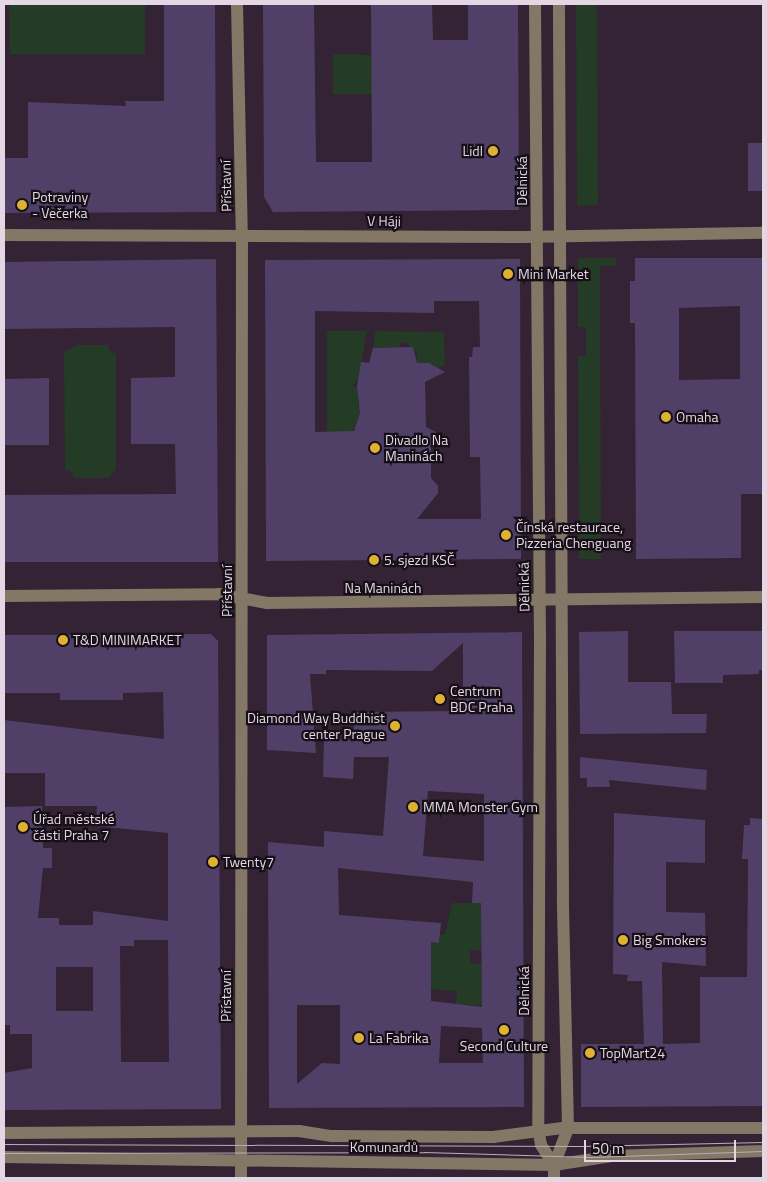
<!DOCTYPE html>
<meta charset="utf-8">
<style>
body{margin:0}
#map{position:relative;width:767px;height:1182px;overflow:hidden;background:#342334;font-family:"Titillium Web",sans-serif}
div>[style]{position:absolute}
.green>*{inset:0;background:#243b26}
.building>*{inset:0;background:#504068}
.minor>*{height:12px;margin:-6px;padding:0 6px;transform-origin:6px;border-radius:6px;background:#837765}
.tram>*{height:1px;margin:-0.5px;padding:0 0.5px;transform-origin:0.5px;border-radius:0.5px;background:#baadba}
.dots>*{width:14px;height:14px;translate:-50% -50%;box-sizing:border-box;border:2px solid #170f17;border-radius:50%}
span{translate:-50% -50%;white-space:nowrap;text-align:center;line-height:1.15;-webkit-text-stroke:4.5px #170f17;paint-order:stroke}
.poi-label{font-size:14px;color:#e2d7e2}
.right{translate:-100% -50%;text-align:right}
.left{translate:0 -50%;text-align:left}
.street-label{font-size:14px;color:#e2d7e2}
.frame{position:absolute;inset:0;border:5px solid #e2d7e2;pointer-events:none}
.scale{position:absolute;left:584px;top:1140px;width:152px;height:22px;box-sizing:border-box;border:2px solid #e2d7e2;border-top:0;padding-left:6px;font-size:15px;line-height:18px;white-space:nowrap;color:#e2d7e2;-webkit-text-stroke:4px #170f17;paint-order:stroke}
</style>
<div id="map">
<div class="green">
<div style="clip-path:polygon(9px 4px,145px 4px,145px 54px,10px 54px)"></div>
<div style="clip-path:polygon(576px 4px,597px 4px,598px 205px,577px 206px)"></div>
<div style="clip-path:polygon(333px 54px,371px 55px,372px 94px,333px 94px)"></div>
<div style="clip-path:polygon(578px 258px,616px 258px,616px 266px,600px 266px,601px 559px,579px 559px,578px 356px,586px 356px,586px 327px,578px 327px)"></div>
<div style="clip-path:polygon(327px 331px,367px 331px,358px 381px,352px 385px,358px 388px,358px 405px,362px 410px,358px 422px,352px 431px,327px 438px)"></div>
<div style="clip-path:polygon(375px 331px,444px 332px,445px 365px,438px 368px,430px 363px,417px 363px,417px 353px,406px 343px,400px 343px,400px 347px,373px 348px)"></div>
<div style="clip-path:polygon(76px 345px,108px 345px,111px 353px,116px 353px,116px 469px,108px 478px,74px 478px,69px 470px,65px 470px,64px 353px)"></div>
<div style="clip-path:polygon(452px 903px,483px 903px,481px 950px,470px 950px,470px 963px,481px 964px,484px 1006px,456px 1004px,457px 991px,431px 989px,431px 942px,439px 943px,440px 935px,445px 934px)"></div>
</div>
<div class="building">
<div style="clip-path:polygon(164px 4px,215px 4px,216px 212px,4px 213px,4px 158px,28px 158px,28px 102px,126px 106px,125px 101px,164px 101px)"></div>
<div style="clip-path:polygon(263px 4px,314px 4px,316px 162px,372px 162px,371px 4px,432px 4px,433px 40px,468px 40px,468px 4px,518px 4px,519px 210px,273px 212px,264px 197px)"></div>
<div style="clip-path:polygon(748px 143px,763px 143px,763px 191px,748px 191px)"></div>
<div style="clip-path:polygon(evenodd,635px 258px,763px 258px,763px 494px,741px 494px,741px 558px,636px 559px,635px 323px,630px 323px,630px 281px,635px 281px,635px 258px,740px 306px,740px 379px,679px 380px,679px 308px,740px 306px)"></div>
<div style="clip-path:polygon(216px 259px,218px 562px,4px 562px,4px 495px,176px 494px,175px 444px,131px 444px,131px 378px,175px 377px,175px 327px,4px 329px,4px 262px)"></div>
<div style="clip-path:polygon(evenodd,520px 259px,521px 559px,266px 561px,265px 260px,520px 259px,434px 301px,479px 301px,480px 347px,473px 347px,472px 357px,469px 357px,470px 457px,480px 457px,481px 519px,417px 519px,438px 493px,438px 486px,431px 478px,431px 445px,445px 437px,426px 427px,425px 382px,445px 372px,429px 363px,417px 363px,413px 347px,373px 348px,369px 363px,361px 362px,357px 386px,360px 413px,354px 431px,315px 432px,315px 311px,434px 313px,434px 301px)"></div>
<div style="clip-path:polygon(49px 378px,49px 445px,4px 445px,4px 379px)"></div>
<div style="clip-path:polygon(628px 631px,628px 682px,671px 682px,672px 714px,707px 714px,706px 733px,580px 734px,579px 632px)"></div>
<div style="clip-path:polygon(674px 631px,763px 631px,763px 670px,759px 670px,759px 674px,723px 675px,723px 683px,675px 683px)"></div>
<div style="clip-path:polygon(evenodd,522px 632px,524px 1107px,269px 1108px,268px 842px,324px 847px,324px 831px,383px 836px,389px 757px,354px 757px,353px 779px,323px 777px,324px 740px,354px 740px,354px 712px,459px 711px,458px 692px,463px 692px,463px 643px,432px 671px,326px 670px,326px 674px,310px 674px,316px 753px,267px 750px,267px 635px,522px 632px,428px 791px,484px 794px,484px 861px,423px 856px,428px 791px,522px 632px,338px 868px,473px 882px,472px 903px,481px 903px,482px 1007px,431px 1001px,431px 942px,439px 943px,441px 923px,339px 915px,338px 868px,522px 632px,297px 1005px,340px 1005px,340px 1064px,322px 1063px,297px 1084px,297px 1005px,522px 632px,441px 1026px,482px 1028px,483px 1063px,439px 1063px,441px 1026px)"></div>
<div style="clip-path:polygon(evenodd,211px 634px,218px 641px,221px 1109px,4px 1110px,4px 1073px,32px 1068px,32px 1034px,10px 1034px,10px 1025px,4px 1025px,4px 807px,42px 806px,43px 848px,52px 848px,52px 868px,43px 868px,38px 918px,59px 918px,59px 925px,93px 925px,93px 911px,168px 921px,168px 833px,96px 826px,97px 806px,45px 806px,45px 773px,4px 773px,4px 720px,164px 739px,163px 692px,123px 693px,123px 700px,60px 700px,60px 693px,4px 693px,4px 635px,211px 634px,134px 940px,168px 940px,169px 1062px,121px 1062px,120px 946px,134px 946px,134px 940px,211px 634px,56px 967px,93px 967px,93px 1011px,56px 1011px,56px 967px)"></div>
<div style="clip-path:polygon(580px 757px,707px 770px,706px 790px,609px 780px,610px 787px,587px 787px,587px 778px,580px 778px)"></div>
<div style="clip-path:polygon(614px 813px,705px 820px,705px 863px,666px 862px,666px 912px,705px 913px,706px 966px,662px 962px,663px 1044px,700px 1043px,700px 977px,747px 977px,748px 868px,748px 859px,742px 859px,744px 825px,750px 825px,750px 818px,763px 819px,763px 1106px,581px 1107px,581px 1044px,644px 1044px,642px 981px,627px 981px,628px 975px,613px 974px)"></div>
</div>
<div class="minor">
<div style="left:237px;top:4px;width:230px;rotate:88.8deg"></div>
<div style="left:242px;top:234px;width:944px;rotate:90.06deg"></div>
<div style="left:535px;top:4px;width:633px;rotate:89.55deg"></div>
<div style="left:540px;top:637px;width:492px;rotate:90.2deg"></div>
<div style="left:538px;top:1129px;width:16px;rotate:79deg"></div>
<div style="left:541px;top:1145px;width:24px;rotate:57deg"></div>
<div style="left:4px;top:235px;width:520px;rotate:0.22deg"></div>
<div style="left:524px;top:237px;width:239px;rotate:-1deg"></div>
<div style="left:4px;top:596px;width:214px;rotate:-0.5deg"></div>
<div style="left:218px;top:594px;width:50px;rotate:10.4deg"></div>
<div style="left:267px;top:603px;width:496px;rotate:-0.7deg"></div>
<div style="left:4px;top:1133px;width:295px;rotate:-0.4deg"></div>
<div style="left:299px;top:1131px;width:33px;rotate:9deg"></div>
<div style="left:332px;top:1136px;width:161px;rotate:0.4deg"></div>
<div style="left:493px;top:1137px;width:70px;rotate:-7.4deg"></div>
<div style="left:562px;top:1128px;width:201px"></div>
<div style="left:4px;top:1157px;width:550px;rotate:0.83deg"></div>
<div style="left:554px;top:1165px;width:60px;rotate:-8.7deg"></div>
<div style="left:613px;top:1156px;width:150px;rotate:-1.9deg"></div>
<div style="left:554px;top:1178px;width:13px;rotate:-90deg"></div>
<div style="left:554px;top:1165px;width:40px;rotate:-69deg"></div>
<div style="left:568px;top:1128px;width:228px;rotate:-91.3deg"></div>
<div style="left:563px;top:900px;width:896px;rotate:-90.26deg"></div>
</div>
<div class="tram">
<div style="left:4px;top:1144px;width:578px;rotate:0.2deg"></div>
<div style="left:582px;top:1146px;width:181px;rotate:-1.3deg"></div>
<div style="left:4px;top:1153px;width:420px;rotate:-0.1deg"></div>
<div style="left:424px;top:1152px;width:167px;rotate:1.7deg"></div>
<div style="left:591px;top:1157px;width:172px;rotate:-2deg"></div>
</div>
<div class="dots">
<div style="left:493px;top:151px;background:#dfb133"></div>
<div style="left:22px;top:205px;background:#dfb133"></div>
<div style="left:508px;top:274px;background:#dfb133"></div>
<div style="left:666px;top:417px;background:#dfb133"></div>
<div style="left:375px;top:448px;background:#dfb133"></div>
<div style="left:506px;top:535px;background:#dfb133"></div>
<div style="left:374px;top:560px;background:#dfb133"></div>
<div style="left:63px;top:640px;background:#dfb133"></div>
<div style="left:440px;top:699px;background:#dfb133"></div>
<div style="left:395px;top:726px;background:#dfb133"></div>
<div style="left:413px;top:807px;background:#dfb133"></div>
<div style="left:23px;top:827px;background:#dfb133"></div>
<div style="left:213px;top:862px;background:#dfb133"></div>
<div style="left:623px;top:940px;background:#dfb133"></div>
<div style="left:504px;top:1030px;background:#dfb133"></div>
<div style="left:359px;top:1038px;background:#dfb133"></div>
<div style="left:590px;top:1053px;background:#dfb133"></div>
</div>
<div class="poi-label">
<span class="right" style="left:483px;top:151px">Lidl</span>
<span class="left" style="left:32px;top:205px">Potraviny<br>- Večerka</span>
<span class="left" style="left:518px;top:274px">Mini Market</span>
<span class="left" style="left:676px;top:417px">Omaha</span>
<span class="left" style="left:385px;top:448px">Divadlo Na<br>Maninách</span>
<span class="left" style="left:516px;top:535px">Čínská restaurace,<br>Pizzeria Chenguang</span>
<span class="left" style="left:384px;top:560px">5. sjezd KSČ</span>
<span class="left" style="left:73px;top:640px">T&amp;D MINIMARKET</span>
<span class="left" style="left:450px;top:699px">Centrum<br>BDC Praha</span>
<span class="right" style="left:385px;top:726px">Diamond Way Buddhist<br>center Prague</span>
<span class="left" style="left:423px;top:807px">MMA Monster Gym</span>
<span class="left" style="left:33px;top:827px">Úřad městské<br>části Praha 7</span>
<span class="left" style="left:223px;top:862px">Twenty7</span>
<span class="left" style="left:633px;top:940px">Big Smokers</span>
<span class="left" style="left:369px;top:1038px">La Fabrika</span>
<span style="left:504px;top:1046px">Second Culture</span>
<span class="left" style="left:600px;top:1053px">TopMart24</span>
</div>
<div class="street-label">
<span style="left:522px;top:181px;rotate:-90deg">Dělnická</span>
<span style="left:226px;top:186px;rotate:-91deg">Přístavní</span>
<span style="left:384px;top:221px;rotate:1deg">V Háji</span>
<span style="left:524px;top:587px;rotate:-91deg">Dělnická</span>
<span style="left:383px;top:588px">Na Maninách</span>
<span style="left:227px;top:591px;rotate:-90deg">Přístavní</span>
<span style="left:524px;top:991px;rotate:-90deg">Dělnická</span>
<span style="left:226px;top:996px;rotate:-90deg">Přístavní</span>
<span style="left:384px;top:1147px">Komunardů</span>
</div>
<div class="frame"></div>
<div class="scale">50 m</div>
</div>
